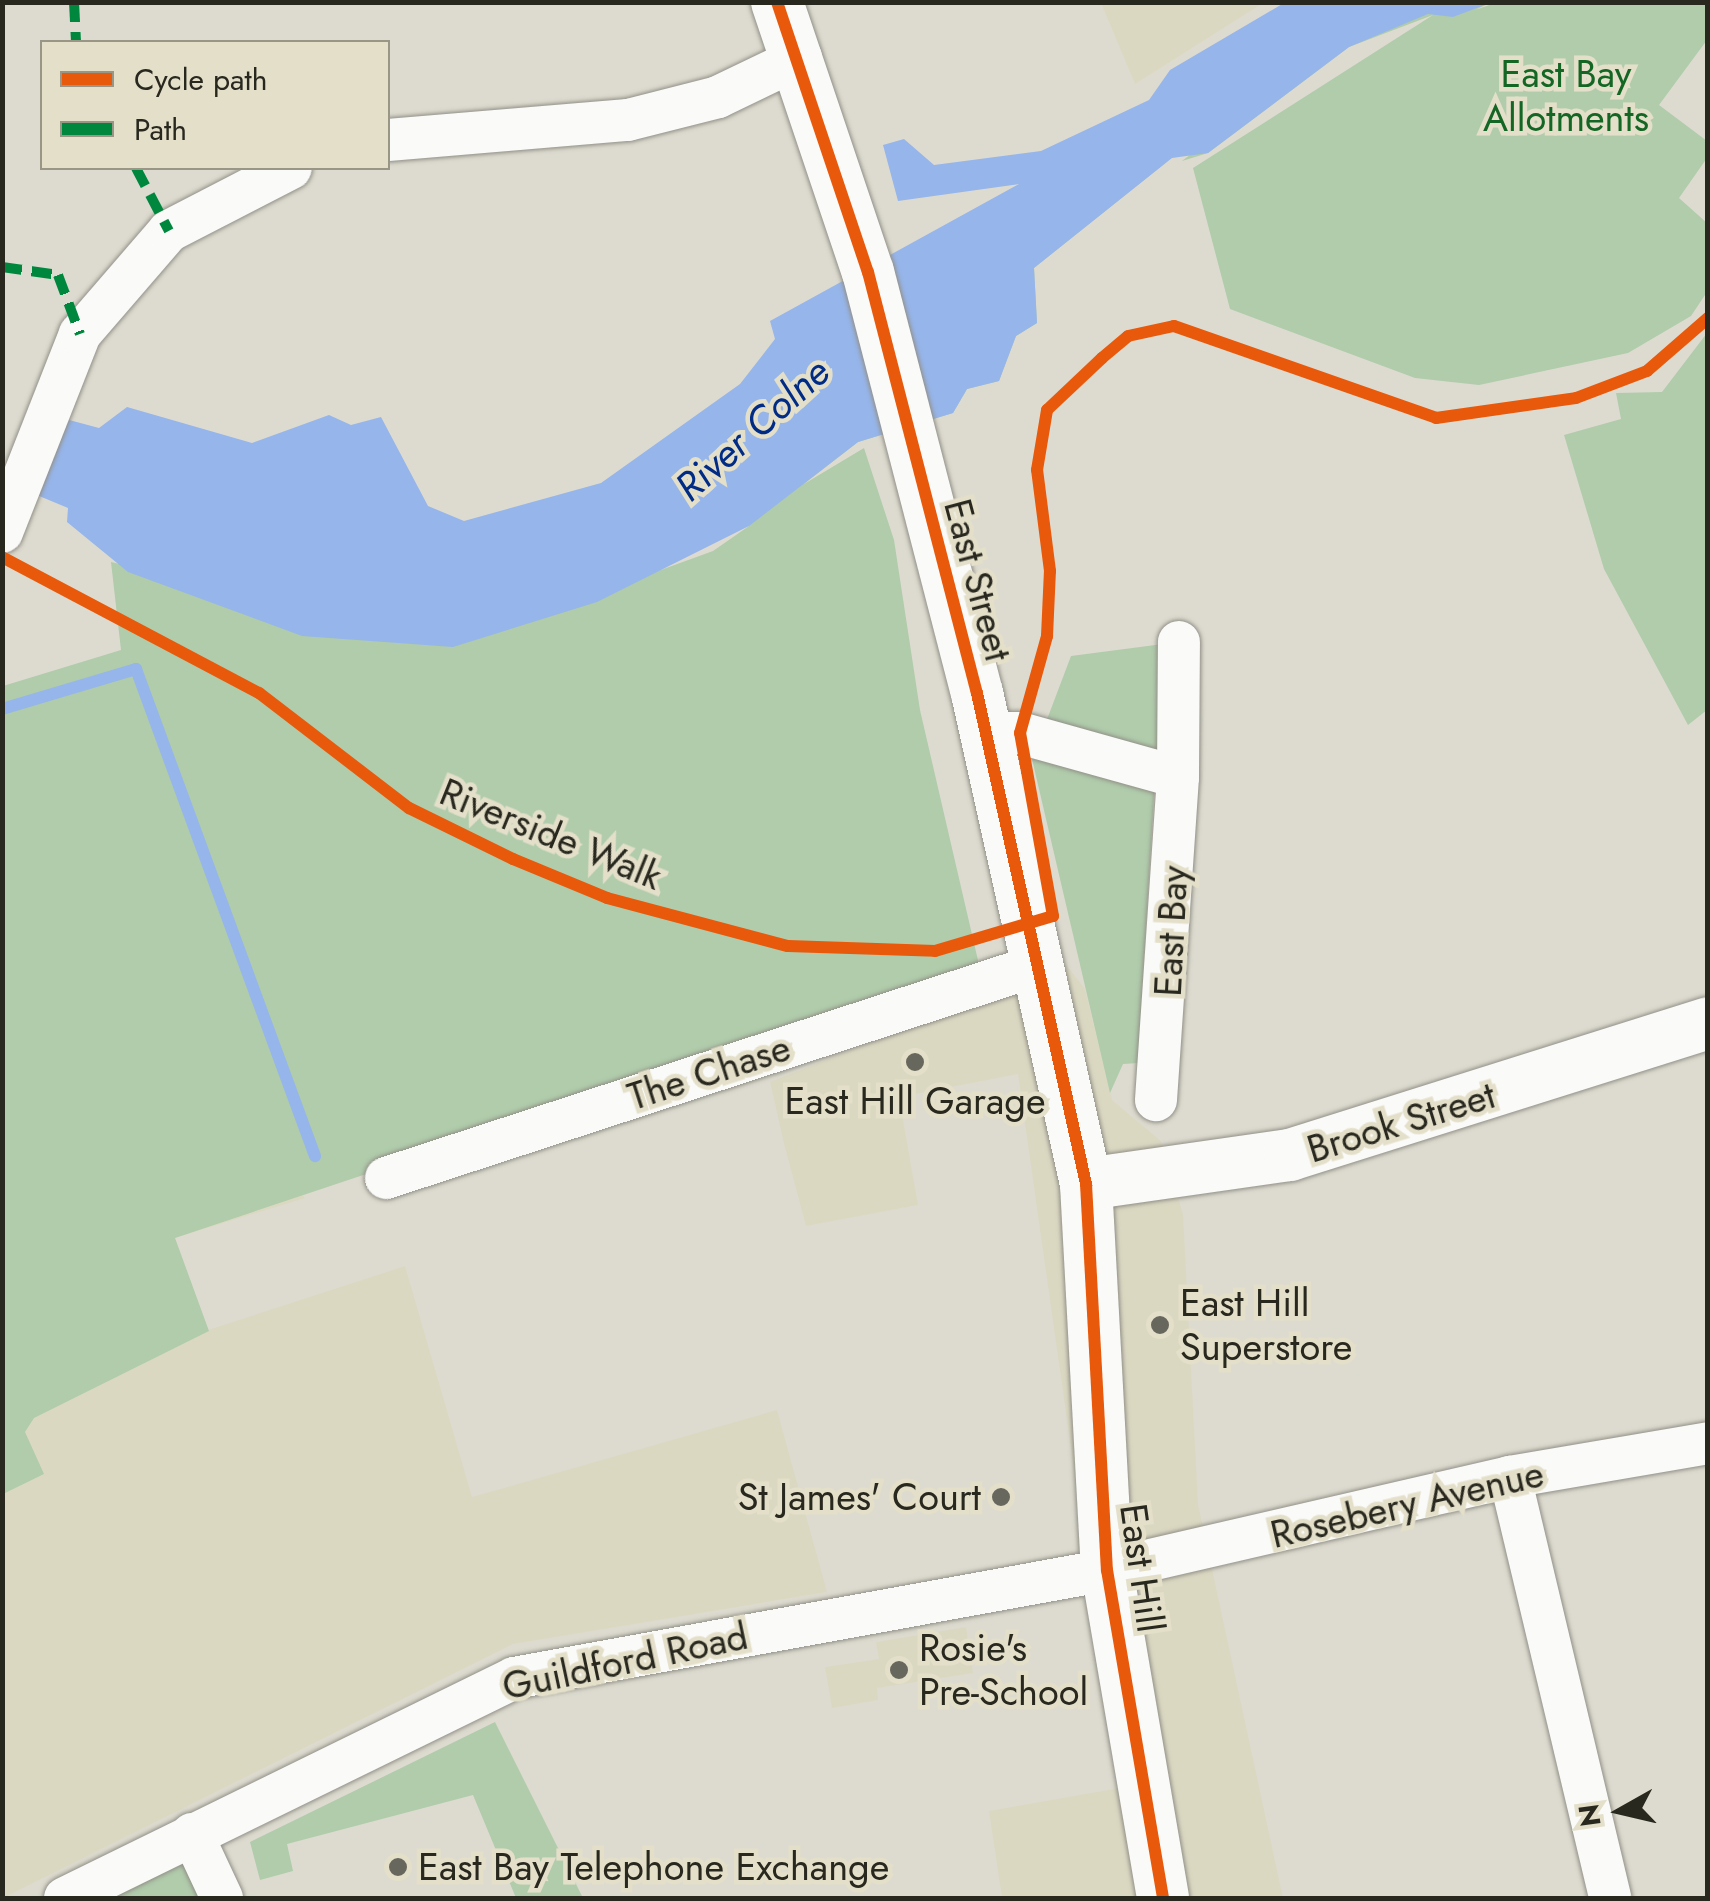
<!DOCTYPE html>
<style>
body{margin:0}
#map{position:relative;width:1710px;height:1901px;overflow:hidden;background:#dddbcf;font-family:Jost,sans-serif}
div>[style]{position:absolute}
.built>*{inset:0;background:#dbd8c2}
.green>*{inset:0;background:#b0ccab}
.water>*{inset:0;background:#96b5ea}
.stream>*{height:12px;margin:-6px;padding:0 6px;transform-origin:6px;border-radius:6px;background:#96b5ea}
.roads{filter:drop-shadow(0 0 2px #929088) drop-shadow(0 0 2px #929088)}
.minor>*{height:42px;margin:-21px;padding:0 21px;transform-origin:21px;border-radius:21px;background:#fafaf8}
.tertiary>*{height:52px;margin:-26px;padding:0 26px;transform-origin:26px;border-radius:26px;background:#fafaf8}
.quiet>*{height:10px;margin-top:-5px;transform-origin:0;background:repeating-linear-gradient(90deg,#00873e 0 20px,transparent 0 30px)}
.cycleway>*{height:12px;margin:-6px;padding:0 6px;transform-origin:6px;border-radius:6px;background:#e8590c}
.dots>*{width:28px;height:28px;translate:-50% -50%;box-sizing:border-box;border:5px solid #e3dfc9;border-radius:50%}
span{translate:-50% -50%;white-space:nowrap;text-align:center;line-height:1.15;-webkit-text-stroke:9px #e3dfc9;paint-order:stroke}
.park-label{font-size:38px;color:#146624}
.street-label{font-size:38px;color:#29281f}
.poi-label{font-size:38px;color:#29281f}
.left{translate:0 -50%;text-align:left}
.right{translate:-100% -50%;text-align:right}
.water-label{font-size:40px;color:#002c86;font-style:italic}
.frame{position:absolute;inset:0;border:5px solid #29281f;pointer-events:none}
.legend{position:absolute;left:40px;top:40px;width:350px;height:130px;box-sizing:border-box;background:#e3dfc9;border:2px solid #999685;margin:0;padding:12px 18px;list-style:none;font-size:30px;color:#29281f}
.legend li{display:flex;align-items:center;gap:20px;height:50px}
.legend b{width:50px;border:2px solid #999685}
.north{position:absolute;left:1570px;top:1761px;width:100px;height:100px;-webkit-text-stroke:8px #e3dfc9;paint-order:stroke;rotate:262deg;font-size:28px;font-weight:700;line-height:40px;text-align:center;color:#29281f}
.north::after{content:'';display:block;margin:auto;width:35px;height:45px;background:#29281f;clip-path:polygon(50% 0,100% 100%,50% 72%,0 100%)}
</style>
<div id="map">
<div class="built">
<div style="clip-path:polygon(1101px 3px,1263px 3px,1135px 84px)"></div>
<div style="clip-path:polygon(3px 734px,305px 1198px,175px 1238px,208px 1330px,405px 1266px,472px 1497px,777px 1410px,827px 1592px,513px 1644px,3px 1898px)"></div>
<div style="clip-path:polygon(1067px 966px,1085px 989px,1112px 1100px,1161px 1141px,1183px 1214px,1198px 1504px,1283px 1898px,1002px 1898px,989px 1811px,1119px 1788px,1018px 1074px,899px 1097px,918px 1205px,806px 1226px,784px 1144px,770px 1082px)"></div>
<div style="clip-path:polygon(966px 1627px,973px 1673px,877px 1688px,878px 1700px,832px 1708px,825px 1667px,879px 1659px,876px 1642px)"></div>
</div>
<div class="green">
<div style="clip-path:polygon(1498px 2px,1707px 3px,1707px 40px,1659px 105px,1707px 141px,1707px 158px,1679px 198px,1707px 223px,1707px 292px,1691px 316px,1628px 353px,1479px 385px,1415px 378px,1230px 309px,1193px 168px,1433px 15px,1349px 47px,1208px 153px,1182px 161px,1280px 85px,1426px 3px,1490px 3px,1475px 10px)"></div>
<div style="clip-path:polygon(1169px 160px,1034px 268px,1037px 323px,1016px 336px,999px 381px,967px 389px,953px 413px,858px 442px,804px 484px,864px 448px,894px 540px,920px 710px,980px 969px,175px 1238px,209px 1331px,34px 1418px,25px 1432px,44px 1474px,3px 1494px,3px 686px,121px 650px,111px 562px,460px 643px,713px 551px,749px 526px,743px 449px)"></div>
<div style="clip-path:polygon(1707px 333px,1707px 710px,1688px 725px,1604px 569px,1564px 435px,1621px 419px,1616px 393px,1662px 392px)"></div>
<div style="clip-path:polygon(1163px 644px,1138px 1063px,1123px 1064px,1110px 1093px,1032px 759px,1071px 656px)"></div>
<div style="clip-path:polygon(495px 1722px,583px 1898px,516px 1898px,473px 1795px,287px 1844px,293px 1871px,260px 1880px,250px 1842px)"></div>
<div style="clip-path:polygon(192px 1834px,222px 1898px,65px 1898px)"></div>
</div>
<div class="water">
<div style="clip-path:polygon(1284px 3px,1490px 3px,1453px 17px,1428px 14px,1349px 47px,1208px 153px,1172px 158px,1034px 268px,1037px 323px,1016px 336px,999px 381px,967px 389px,953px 413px,858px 442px,749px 526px,597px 602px,453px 647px,302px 636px,128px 572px,67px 522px,68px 508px,32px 493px,58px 417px,99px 428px,127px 407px,252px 443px,329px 415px,351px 425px,381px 417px,428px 506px,464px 521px,601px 483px,740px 384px,775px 339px,770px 321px,1019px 184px,898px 201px,883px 145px,904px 139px,934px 165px,1041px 151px,1149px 100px,1170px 70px)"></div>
</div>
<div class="stream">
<div style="left:2px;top:709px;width:140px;rotate:-16.6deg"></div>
<div style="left:136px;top:669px;width:519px;rotate:69.82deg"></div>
</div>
<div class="roads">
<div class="minor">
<div style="left:388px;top:140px;width:241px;rotate:-4.8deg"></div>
<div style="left:628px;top:120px;width:93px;rotate:-14.3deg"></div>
<div style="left:718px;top:97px;width:92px;rotate:-25.7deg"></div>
<div style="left:2px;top:532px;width:213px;rotate:-68.5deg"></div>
<div style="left:80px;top:334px;width:136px;rotate:-49.2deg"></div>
<div style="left:169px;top:231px;width:137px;rotate:-27.3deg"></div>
<div style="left:984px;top:733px;width:36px"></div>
<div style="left:1020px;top:733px;width:164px;rotate:15.6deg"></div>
<div style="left:1178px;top:777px;width:324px;rotate:93.9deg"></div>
<div style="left:1178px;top:777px;width:135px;rotate:-89.6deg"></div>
<div style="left:386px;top:1178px;width:680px;rotate:-18.09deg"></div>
<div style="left:1510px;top:1477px;width:433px;rotate:76.6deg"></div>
<div style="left:192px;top:1834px;width:71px;rotate:64.9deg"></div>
<div style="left:65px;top:1898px;width:500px;rotate:-26.1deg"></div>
<div style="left:514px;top:1678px;width:603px;rotate:-10.32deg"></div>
<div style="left:1107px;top:1570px;width:414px;rotate:-13deg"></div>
<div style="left:1510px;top:1477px;width:201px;rotate:-9.7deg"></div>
</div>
<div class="tertiary">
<div style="left:777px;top:2px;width:285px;rotate:71.4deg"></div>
<div style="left:868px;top:272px;width:435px;rotate:75.5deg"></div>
<div style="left:977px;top:693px;width:503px;rotate:77.48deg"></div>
<div style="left:1086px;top:1184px;width:387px;rotate:86.9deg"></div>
<div style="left:1107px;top:1570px;width:333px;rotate:80.3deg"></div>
<div style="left:1086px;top:1184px;width:206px;rotate:-8.1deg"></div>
<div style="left:1290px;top:1155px;width:438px;rotate:-17.5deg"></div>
</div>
</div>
<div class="quiet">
<div style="left:74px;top:2px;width:40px;rotate:87.1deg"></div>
<div style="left:136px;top:168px;width:71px;rotate:62.4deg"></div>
<div style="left:2px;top:267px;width:57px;rotate:8.1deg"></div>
<div style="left:58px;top:275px;width:63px;rotate:69.6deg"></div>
</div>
<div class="cycleway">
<div style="left:777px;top:2px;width:285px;rotate:71.4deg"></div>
<div style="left:868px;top:272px;width:435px;rotate:75.5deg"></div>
<div style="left:977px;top:693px;width:503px;rotate:77.48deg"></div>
<div style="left:1086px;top:1184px;width:387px;rotate:86.9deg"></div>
<div style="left:1107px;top:1570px;width:333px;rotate:80.3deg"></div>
<div style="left:2px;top:557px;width:291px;rotate:27.9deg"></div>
<div style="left:259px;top:693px;width:189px;rotate:37.5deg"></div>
<div style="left:409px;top:808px;width:116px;rotate:26.1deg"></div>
<div style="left:513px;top:859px;width:102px;rotate:22.5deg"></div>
<div style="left:607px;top:898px;width:187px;rotate:14.9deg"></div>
<div style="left:788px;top:946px;width:147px;rotate:1.9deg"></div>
<div style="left:935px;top:951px;width:123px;rotate:-16.5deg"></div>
<div style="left:1053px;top:916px;width:186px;rotate:-100.2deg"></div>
<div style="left:1020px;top:733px;width:101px;rotate:-74.4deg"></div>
<div style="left:1047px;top:636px;width:65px;rotate:-87.4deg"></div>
<div style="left:1050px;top:571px;width:102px;rotate:-97.3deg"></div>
<div style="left:1037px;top:470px;width:61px;rotate:-80.5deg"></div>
<div style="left:1047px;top:410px;width:76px;rotate:-43.4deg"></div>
<div style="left:1102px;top:358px;width:34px;rotate:-40deg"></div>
<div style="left:1128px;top:336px;width:47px;rotate:-12.3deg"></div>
<div style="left:1174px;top:326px;width:278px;rotate:19.3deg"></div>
<div style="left:1436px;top:418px;width:141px;rotate:-8.1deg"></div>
<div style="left:1576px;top:398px;width:76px;rotate:-20.8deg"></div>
<div style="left:1647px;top:371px;width:81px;rotate:-41deg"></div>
</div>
<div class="dots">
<div style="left:915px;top:1062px;background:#68675d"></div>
<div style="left:1160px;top:1325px;background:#68675d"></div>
<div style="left:1001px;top:1497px;background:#68675d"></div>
<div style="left:899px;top:1670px;background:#68675d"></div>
<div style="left:398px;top:1867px;background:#68675d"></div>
</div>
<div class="park-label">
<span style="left:1566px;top:96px">East Bay<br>Allotments</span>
</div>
<div class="street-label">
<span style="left:978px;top:580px;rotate:75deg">East Street</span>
<span style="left:551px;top:834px;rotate:22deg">Riverside Walk</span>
<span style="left:1171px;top:931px;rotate:-87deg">East Bay</span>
<span style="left:709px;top:1072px;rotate:-18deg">The Chase</span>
<span style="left:1401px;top:1122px;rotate:-17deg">Brook Street</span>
<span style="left:1407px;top:1504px;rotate:-13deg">Rosebery Avenue</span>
<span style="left:1142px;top:1568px;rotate:82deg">East Hill</span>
<span style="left:625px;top:1661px;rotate:-12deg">Guildford Road</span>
</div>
<div class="poi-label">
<span style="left:915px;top:1101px">East Hill Garage</span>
<span class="left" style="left:1180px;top:1325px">East Hill<br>Superstore</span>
<span class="right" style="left:981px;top:1497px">St James' Court</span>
<span class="left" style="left:919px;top:1670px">Rosie's<br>Pre-School</span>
<span class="left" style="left:418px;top:1867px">East Bay Telephone Exchange</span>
</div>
<div class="water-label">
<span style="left:752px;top:429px;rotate:-42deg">River Colne</span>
</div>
<div class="frame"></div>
<ul class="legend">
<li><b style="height:12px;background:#e8590c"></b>Cycle path</li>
<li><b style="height:12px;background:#00873e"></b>Path</li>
</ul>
<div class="north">N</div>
</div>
